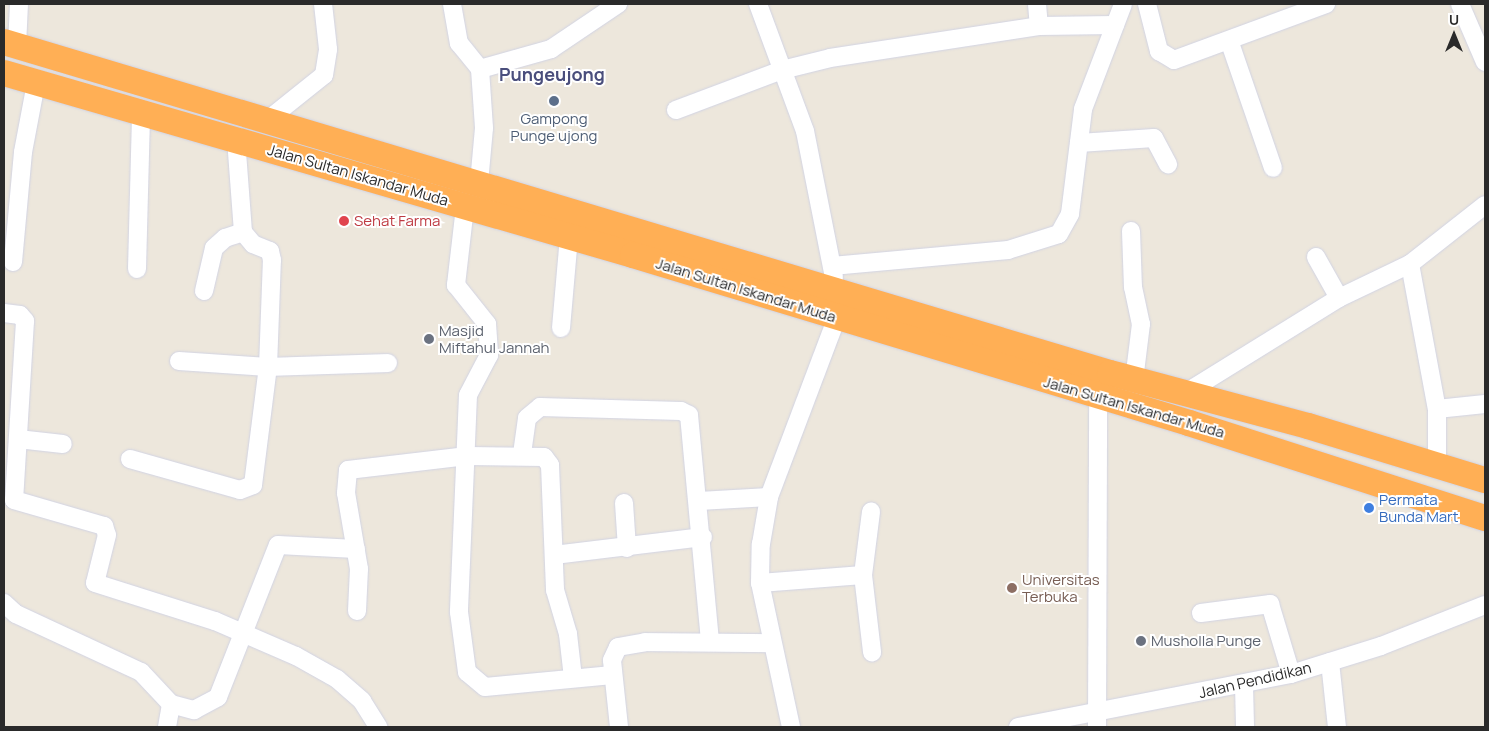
<!DOCTYPE html>
<style>
body{margin:0}
#map{position:relative;width:1489px;height:731px;overflow:hidden;background:#ede7dc;font-family:Manrope,sans-serif}
div>[style]{position:absolute}
.roads{filter:drop-shadow(0 0 1px #d1d3e3) drop-shadow(0 0 1px #d1d3e3)}
.minor>*{height:18px;margin:-9px;padding:0 9px;transform-origin:9px;border-radius:9px;background:#fff}
.highway>*{height:26px;margin:-13px;padding:0 13px;transform-origin:13px;border-radius:13px;background:#ffaf55}
.dots>*{width:14px;height:14px;translate:-50% -50%;box-sizing:border-box;border:2px solid #fff;border-radius:50%}
span{translate:-50% -50%;white-space:nowrap;text-align:center;line-height:1.15;-webkit-text-stroke:4px #fff;paint-order:stroke}
.service-label{font-size:15px;color:#4e5e75}
.street-label{font-size:15px;color:#2a2a2a}
.health-label{font-size:15px;color:#be3a42}
.left{translate:0 -50%;text-align:left}
.worship-label{font-size:15px;color:#5b616d}
.shop-label{font-size:15px;color:#366cbe}
.education-label{font-size:15px;color:#785e54}
.quarter-label{font-size:18px;color:#4a4e7c;font-weight:700}
.frame{position:absolute;inset:0;border:5px solid #2a2a2a;pointer-events:none}
.north{position:absolute;left:1429px;top:10px;width:50px;height:50px;-webkit-text-stroke:4px #fff;paint-order:stroke;rotate:0deg;font-size:14px;font-weight:700;line-height:20px;text-align:center;color:#2a2a2a}
.north::after{content:'';display:block;margin:auto;width:18px;height:22px;background:#2a2a2a;clip-path:polygon(50% 0,100% 100%,50% 72%,0 100%)}
</style>
<div id="map">
<div class="roads">
<div class="minor">
<div style="left:452px;top:4px;width:40px;rotate:80deg"></div>
<div style="left:459px;top:43px;width:33px;rotate:51deg"></div>
<div style="left:480px;top:69px;width:59px;rotate:86.1deg"></div>
<div style="left:484px;top:128px;width:55px;rotate:95.2deg"></div>
<div style="left:758px;top:4px;width:135px;rotate:69.7deg"></div>
<div style="left:805px;top:131px;width:149px;rotate:78.8deg"></div>
<div style="left:1037px;top:4px;width:22px;rotate:85deg"></div>
<div style="left:1147px;top:4px;width:49px;rotate:75.7deg"></div>
<div style="left:1159px;top:51px;width:17px;rotate:31deg"></div>
<div style="left:1174px;top:60px;width:162px;rotate:-20.2deg"></div>
<div style="left:1460px;top:4px;width:63px;rotate:66.7deg"></div>
<div style="left:1230px;top:43px;width:132px;rotate:71deg"></div>
<div style="left:17px;top:46px;width:42px;rotate:-87.3deg"></div>
<div style="left:480px;top:69px;width:74px;rotate:-15.7deg"></div>
<div style="left:551px;top:49px;width:81px;rotate:-33.9deg"></div>
<div style="left:676px;top:110px;width:113px;rotate:-20.7deg"></div>
<div style="left:782px;top:70px;width:49px;rotate:-14deg"></div>
<div style="left:830px;top:58px;width:211px;rotate:-8.7deg"></div>
<div style="left:1039px;top:26px;width:76px;rotate:-0.8deg"></div>
<div style="left:269px;top:119px;width:70px;rotate:-38.7deg"></div>
<div style="left:324px;top:75px;width:26px;rotate:-81deg"></div>
<div style="left:328px;top:49px;width:45px;rotate:-96.3deg"></div>
<div style="left:1079px;top:143px;width:75px;rotate:-3.8deg"></div>
<div style="left:1154px;top:138px;width:30px;rotate:62deg"></div>
<div style="left:465px;top:207px;width:79px;rotate:96.6deg"></div>
<div style="left:456px;top:285px;width:50px;rotate:51.5deg"></div>
<div style="left:487px;top:324px;width:31px;rotate:86deg"></div>
<div style="left:489px;top:355px;width:45px;rotate:117.7deg"></div>
<div style="left:468px;top:395px;width:217px;rotate:92.4deg"></div>
<div style="left:459px;top:612px;width:61px;rotate:82.4deg"></div>
<div style="left:467px;top:672px;width:23px;rotate:40deg"></div>
<div style="left:485px;top:687px;width:128px;rotate:-5.4deg"></div>
<div style="left:1131px;top:231px;width:56px;rotate:88deg"></div>
<div style="left:1133px;top:287px;width:38px;rotate:78deg"></div>
<div style="left:1141px;top:324px;width:56px;rotate:97.1deg"></div>
<div style="left:1316px;top:257px;width:47px;rotate:60.7deg"></div>
<div style="left:13px;top:262px;width:110px;rotate:-84.8deg"></div>
<div style="left:23px;top:152px;width:70px;rotate:-79.3deg"></div>
<div style="left:1410px;top:264px;width:147px;rotate:79.5deg"></div>
<div style="left:1437px;top:409px;width:54px;rotate:90deg"></div>
<div style="left:832px;top:266px;width:177px;rotate:-5.2deg"></div>
<div style="left:1008px;top:250px;width:53px;rotate:-17.4deg"></div>
<div style="left:1059px;top:234px;width:23px;rotate:-61deg"></div>
<div style="left:1070px;top:214px;width:106px;rotate:-82.9deg"></div>
<div style="left:1083px;top:109px;width:112px;rotate:-69.1deg"></div>
<div style="left:137px;top:269px;width:157px;rotate:-88.5deg"></div>
<div style="left:204px;top:291px;width:44px;rotate:-76.9deg"></div>
<div style="left:214px;top:248px;width:15px;rotate:-42deg"></div>
<div style="left:225px;top:238px;width:19px;rotate:-18deg"></div>
<div style="left:4px;top:313px;width:16px;rotate:7deg"></div>
<div style="left:20px;top:315px;width:8px;rotate:50deg"></div>
<div style="left:25px;top:321px;width:179px;rotate:93.5deg"></div>
<div style="left:14px;top:500px;width:94px;rotate:16.1deg"></div>
<div style="left:104px;top:526px;width:9px;rotate:72deg"></div>
<div style="left:107px;top:535px;width:49px;rotate:104deg"></div>
<div style="left:95px;top:583px;width:126px;rotate:17.6deg"></div>
<div style="left:215px;top:621px;width:88px;rotate:23.4deg"></div>
<div style="left:296px;top:656px;width:47px;rotate:29.3deg"></div>
<div style="left:337px;top:679px;width:33px;rotate:41deg"></div>
<div style="left:362px;top:701px;width:31px;rotate:58deg"></div>
<div style="left:561px;top:328px;width:91px;rotate:-85deg"></div>
<div style="left:179px;top:361px;width:89px;rotate:3.9deg"></div>
<div style="left:268px;top:367px;width:120px;rotate:-1.9deg"></div>
<div style="left:1184px;top:394px;width:182px;rotate:-31.8deg"></div>
<div style="left:1339px;top:298px;width:79px;rotate:-25.6deg"></div>
<div style="left:1410px;top:264px;width:95px;rotate:-38.2deg"></div>
<div style="left:1437px;top:409px;width:48px;rotate:-5.9deg"></div>
<div style="left:18px;top:439px;width:45px;rotate:6.3deg"></div>
<div style="left:522px;top:454px;width:36px;rotate:-82deg"></div>
<div style="left:527px;top:418px;width:17px;rotate:-40deg"></div>
<div style="left:540px;top:407px;width:141px;rotate:1.6deg"></div>
<div style="left:681px;top:411px;width:9px;rotate:27deg"></div>
<div style="left:689px;top:415px;width:228px;rotate:84.7deg"></div>
<div style="left:130px;top:459px;width:114px;rotate:15.7deg"></div>
<div style="left:240px;top:490px;width:14px;rotate:-21deg"></div>
<div style="left:253px;top:485px;width:119px;rotate:-82.8deg"></div>
<div style="left:268px;top:367px;width:107px;rotate:-87.9deg"></div>
<div style="left:272px;top:260px;width:9px;rotate:-103deg"></div>
<div style="left:270px;top:251px;width:18px;rotate:-158deg"></div>
<div style="left:253px;top:244px;width:16px;rotate:-130deg"></div>
<div style="left:243px;top:232px;width:93px;rotate:-94.3deg"></div>
<div style="left:699px;top:501px;width:70px;rotate:-3.3deg"></div>
<div style="left:624px;top:503px;width:45px;rotate:86.2deg"></div>
<div style="left:554px;top:555px;width:150px;rotate:-6.9deg"></div>
<div style="left:863px;top:575px;width:78px;rotate:83.3deg"></div>
<div style="left:760px;top:583px;width:103px;rotate:-4.4deg"></div>
<div style="left:863px;top:575px;width:64px;rotate:-82.8deg"></div>
<div style="left:4px;top:603px;width:16px;rotate:43deg"></div>
<div style="left:16px;top:614px;width:138px;rotate:24.9deg"></div>
<div style="left:141px;top:672px;width:44px;rotate:46.8deg"></div>
<div style="left:171px;top:704px;width:24px;rotate:15deg"></div>
<div style="left:194px;top:710px;width:27px;rotate:-28deg"></div>
<div style="left:218px;top:697px;width:163px;rotate:-68.5deg"></div>
<div style="left:278px;top:545px;width:78px;rotate:2.9deg"></div>
<div style="left:357px;top:611px;width:42px;rotate:-87.3deg"></div>
<div style="left:359px;top:569px;width:77px;rotate:-99.7deg"></div>
<div style="left:346px;top:493px;width:23px;rotate:-85deg"></div>
<div style="left:348px;top:470px;width:120px;rotate:-6.7deg"></div>
<div style="left:467px;top:456px;width:77px;rotate:0.7deg"></div>
<div style="left:544px;top:457px;width:10px;rotate:53deg"></div>
<div style="left:550px;top:465px;width:125px;rotate:87.7deg"></div>
<div style="left:555px;top:590px;width:46px;rotate:73.5deg"></div>
<div style="left:568px;top:634px;width:44px;rotate:83.5deg"></div>
<div style="left:1201px;top:613px;width:70px;rotate:-7.4deg"></div>
<div style="left:1270px;top:604px;width:73px;rotate:73.3deg"></div>
<div style="left:1330px;top:662px;width:65px;rotate:83.9deg"></div>
<div style="left:1244px;top:685px;width:42px;rotate:88.6deg"></div>
<div style="left:167px;top:727px;width:23px;rotate:-80deg"></div>
<div style="left:619px;top:727px;width:67px;rotate:-96deg"></div>
<div style="left:612px;top:660px;width:14px;rotate:-65deg"></div>
<div style="left:618px;top:647px;width:27px;rotate:-10deg"></div>
<div style="left:645px;top:642px;width:126px;rotate:0.5deg"></div>
<div style="left:791px;top:727px;width:147px;rotate:-102.1deg"></div>
<div style="left:760px;top:583px;width:39px;rotate:-89deg"></div>
<div style="left:761px;top:544px;width:48px;rotate:-80.3deg"></div>
<div style="left:769px;top:497px;width:192px;rotate:-69.3deg"></div>
<div style="left:1018px;top:727px;width:278px;rotate:-11deg"></div>
<div style="left:1291px;top:674px;width:94px;rotate:-17.3deg"></div>
<div style="left:1381px;top:646px;width:112px;rotate:-21.5deg"></div>
<div style="left:1097px;top:727px;width:331px;rotate:-89.8deg"></div>
</div>
<div class="highway">
<div style="left:4px;top:42px;width:1154px;rotate:16.66deg"></div>
<div style="left:1110px;top:373px;width:205px;rotate:15deg"></div>
<div style="left:1308px;top:426px;width:185px;rotate:17deg"></div>
<div style="left:4px;top:73px;width:655px;rotate:16.14deg"></div>
<div style="left:633px;top:255px;width:581px;rotate:16.81deg"></div>
<div style="left:1189px;top:423px;width:311px;rotate:17.8deg"></div>
</div>
</div>
<div class="dots">
<div style="left:554px;top:101px;background:#5c6f8a"></div>
<div style="left:344px;top:221px;background:#e0444e"></div>
<div style="left:429px;top:339px;background:#6b7280"></div>
<div style="left:1369px;top:508px;background:#3f7fe0"></div>
<div style="left:1012px;top:588px;background:#8d6e63"></div>
<div style="left:1141px;top:641px;background:#6b7280"></div>
</div>
<div class="service-label">
<span style="left:554px;top:127px">Gampong<br>Punge ujong</span>
</div>
<div class="street-label">
<span style="left:358px;top:175px;rotate:16deg">Jalan Sultan Iskandar Muda</span>
<span style="left:746px;top:290px;rotate:17deg">Jalan Sultan Iskandar Muda</span>
<span style="left:1134px;top:407px;rotate:16deg">Jalan Sultan Iskandar Muda</span>
<span style="left:1255px;top:680px;rotate:-13deg">Jalan Pendidikan</span>
</div>
<div class="health-label">
<span class="left" style="left:354px;top:221px">Sehat Farma</span>
</div>
<div class="worship-label">
<span class="left" style="left:439px;top:339px">Masjid<br>Miftahul Jannah</span>
<span class="left" style="left:1151px;top:641px">Musholla Punge</span>
</div>
<div class="shop-label">
<span class="left" style="left:1379px;top:508px">Permata<br>Bunda Mart</span>
</div>
<div class="education-label">
<span class="left" style="left:1022px;top:588px">Universitas<br>Terbuka</span>
</div>
<div class="quarter-label">
<span style="left:552px;top:74px">Pungeujong</span>
</div>
<div class="frame"></div>
<div class="north">U</div>
</div>
